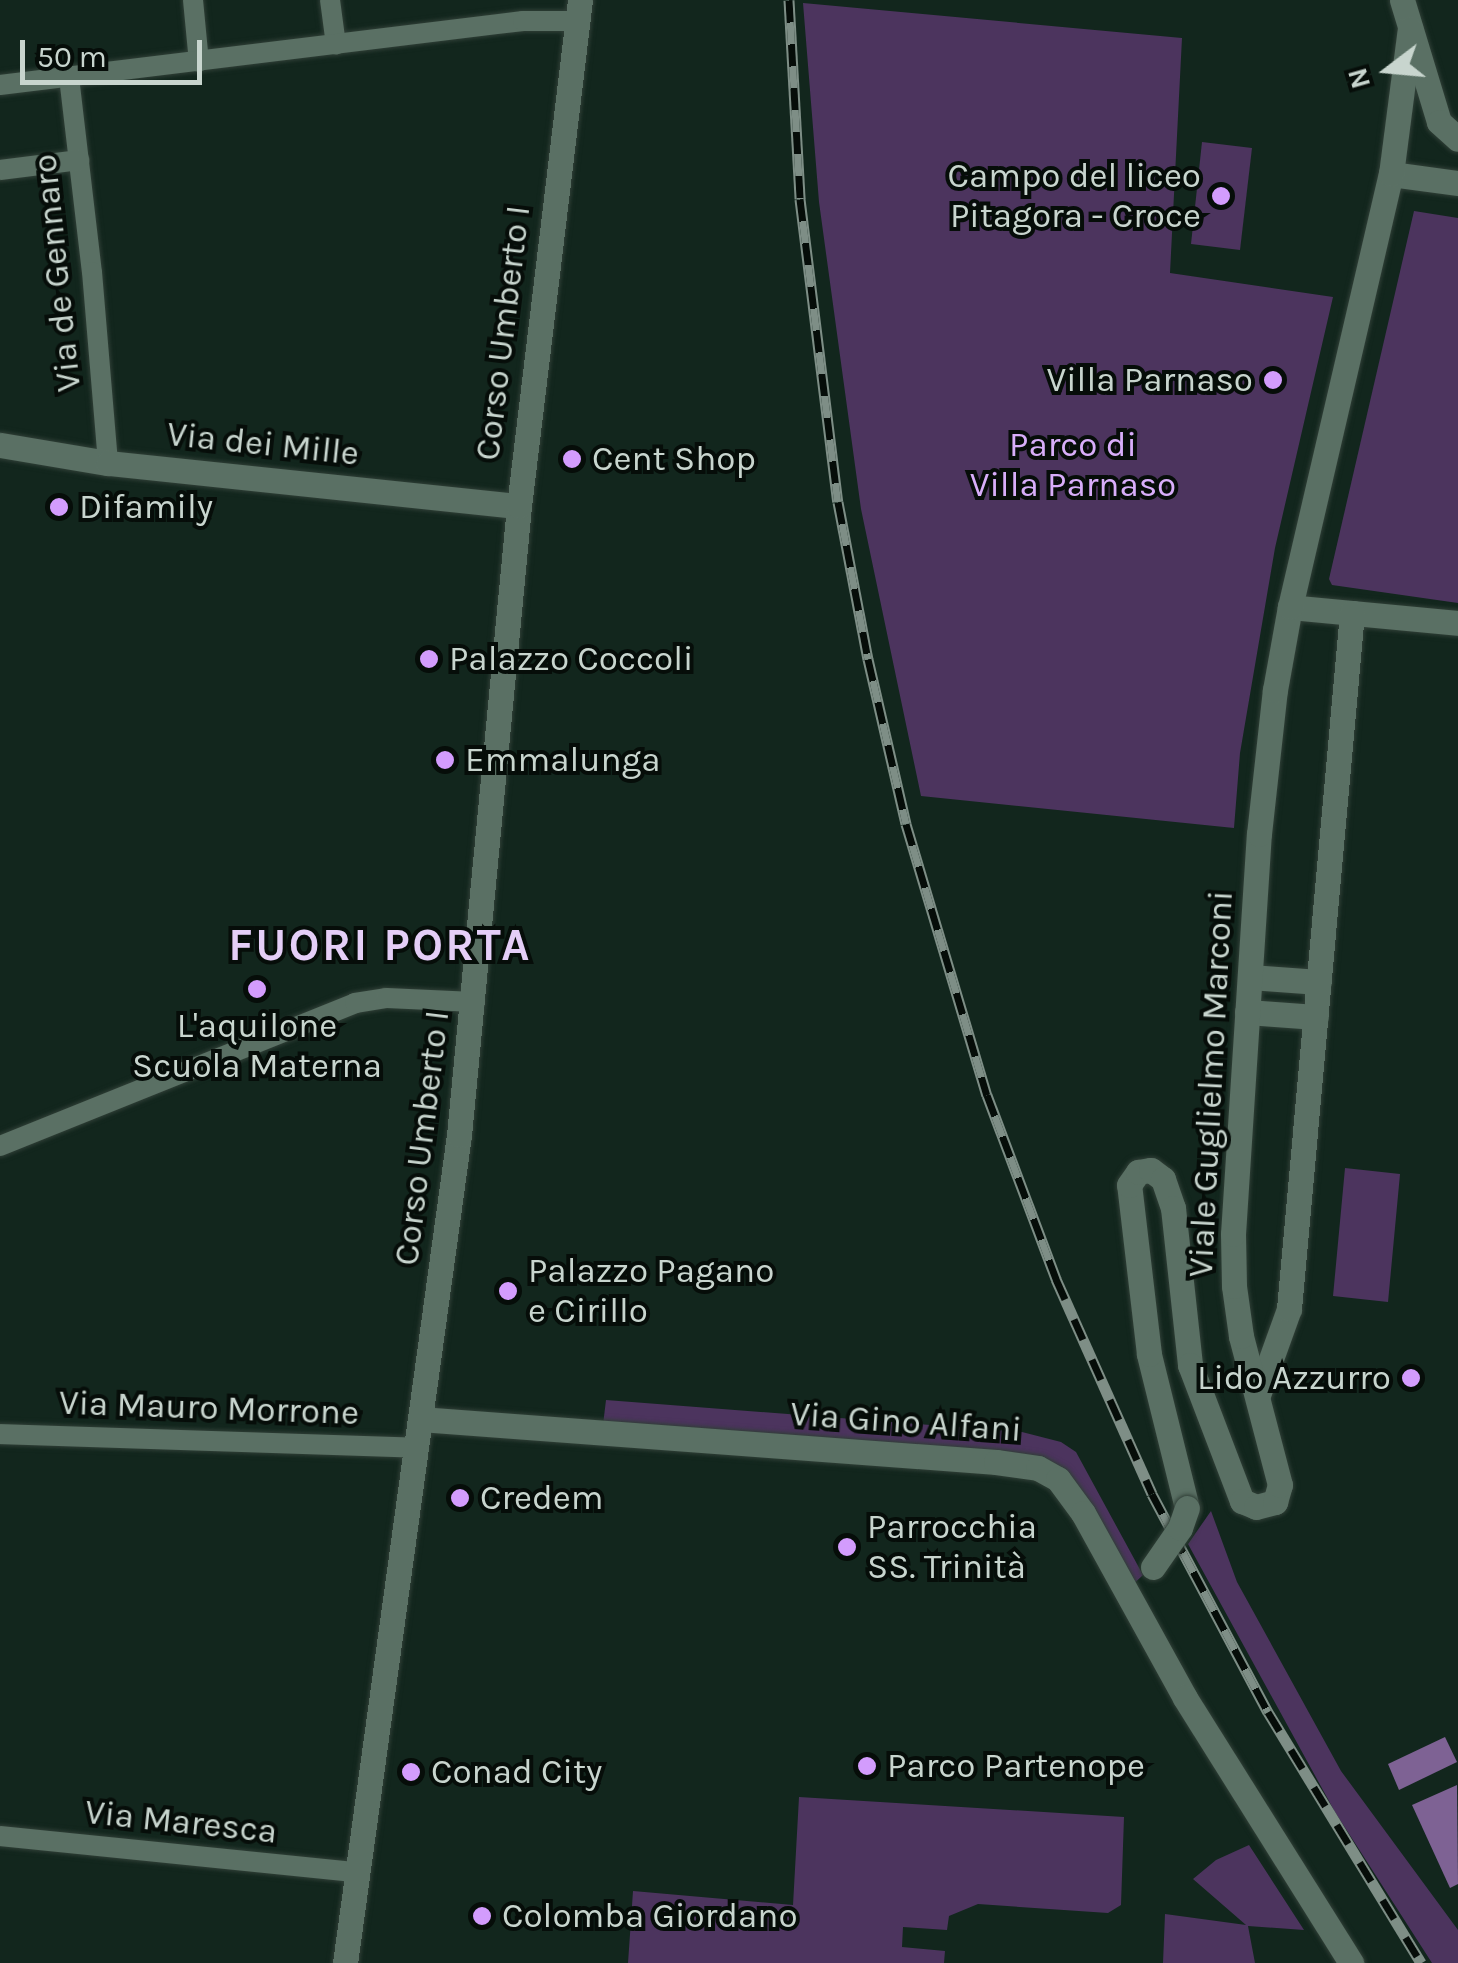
<!DOCTYPE html>
<meta charset="utf-8">
<style>
body{margin:0}
#map{position:relative;width:1458px;height:1963px;overflow:hidden;background:#12261d;font-family:Karla,sans-serif}
div>[style]{position:absolute}
.green>*{inset:0;background:#4c345e}
.water>*{inset:0;background:#7e6294}
.roads{filter:drop-shadow(0 0 2px #303f37) drop-shadow(0 0 2px #303f37)}
.minor>*{height:20px;margin:-10px;padding:0 10px;transform-origin:10px;border-radius:10px;background:#5a7064}
.tertiary>*{height:25px;margin:-12.5px;padding:0 12.5px;transform-origin:12.5px;border-radius:12.5px;background:#5a7064}
.rail>*{height:11px;margin-top:-5.5px;transform-origin:0;background:repeating-linear-gradient(90deg,#060d09 0 22px,#7e8e86 0 44px);box-sizing:border-box;border-block:2px solid #7e8e86}
.bridges{filter:drop-shadow(0 0 2px #303f37) drop-shadow(0 0 2px #303f37)}
.tertiary-bridge>*{height:25px;margin:-12.5px;padding:0 12.5px;transform-origin:12.5px;border-radius:12.5px;background:#5a7064}
.dots>*{width:28px;height:28px;translate:-50% -50%;box-sizing:border-box;border:5px solid #060d09;border-radius:50%}
span{translate:-50% -50%;white-space:nowrap;text-align:center;line-height:1.15;-webkit-text-stroke:8px #060d09;paint-order:stroke}
.poi-label{font-size:35px;color:#c8d5ce}
.right{translate:-100% -50%;text-align:right}
.left{translate:0 -50%;text-align:left}
.street-label{font-size:35px;color:#c8d5ce}
.park-label{font-size:35px;color:#d8aefa}
.district-label{font-size:45px;color:#e4cef7;font-weight:700;letter-spacing:2.5px}
.north{position:absolute;left:1338px;top:20px;width:100px;height:100px;-webkit-text-stroke:8px #060d09;paint-order:stroke;rotate:254deg;font-size:28px;font-weight:700;line-height:40px;text-align:center;color:#c8d5ce}
.north::after{content:'';display:block;margin:auto;width:35px;height:45px;background:#c8d5ce;clip-path:polygon(50% 0,100% 100%,50% 72%,0 100%)}
.scale{position:absolute;left:20px;top:40px;width:182px;height:45px;box-sizing:border-box;border:5px solid #c8d5ce;border-top:0;padding-left:12px;font-size:30px;line-height:35px;white-space:nowrap;color:#c8d5ce;-webkit-text-stroke:8px #060d09;paint-order:stroke}
</style>
<div id="map">
<div class="green">
<div style="clip-path:polygon(803px 3px,1182px 38px,1170px 273px,1333px 297px,1275px 548px,1240px 753px,1234px 828px,921px 796px,861px 509px,819px 202px)"></div>
<div style="clip-path:polygon(1202px 142px,1252px 148px,1240px 250px,1191px 244px)"></div>
<div style="clip-path:polygon(1414px 211px,1458px 218px,1458px 603px,1332px 585px,1329px 579px)"></div>
<div style="clip-path:polygon(1345px 1168px,1400px 1174px,1388px 1302px,1333px 1296px)"></div>
<div style="clip-path:polygon(606px 1400px,1022px 1432px,1061px 1442px,1076px 1452px,1143px 1575px,1124px 1593px,1058px 1479px,602px 1433px)"></div>
<div style="clip-path:polygon(1211px 1511px,1237px 1582px,1341px 1771px,1458px 1930px,1458px 1963px,1432px 1963px,1335px 1812px,1188px 1544px)"></div>
<div style="clip-path:polygon(799px 1797px,1124px 1817px,1121px 1905px,1108px 1913px,978px 1904px,949px 1916px,947px 1930px,903px 1927px,902px 1947px,945px 1951px,944px 1963px,628px 1963px,633px 1891px,793px 1905px)"></div>
<div style="clip-path:polygon(1249px 1845px,1304px 1930px,1248px 1926px,1255px 1963px,1163px 1963px,1165px 1914px,1246px 1925px,1193px 1879px,1216px 1860px)"></div>
</div>
<div class="water">
<div style="clip-path:polygon(1445px 1737px,1457px 1762px,1399px 1790px,1388px 1764px)"></div>
<div style="clip-path:polygon(1457px 1785px,1458px 1884px,1450px 1888px,1412px 1805px)"></div>
</div>
<div class="roads">
<div class="minor">
<div style="left:193px;top:0;width:62px;rotate:84.5deg"></div>
<div style="left:330px;top:0;width:45px;rotate:82.4deg"></div>
<div style="left:69px;top:77px;width:196px;rotate:83.3deg"></div>
<div style="left:92px;top:272px;width:192px;rotate:85.2deg"></div>
<div style="left:0;top:85px;width:527px;rotate:-6.98deg"></div>
<div style="left:523px;top:21px;width:52px"></div>
<div style="left:0;top:170px;width:80px;rotate:-7.2deg"></div>
<div style="left:0;top:1146px;width:383px;rotate:-21.9deg"></div>
<div style="left:355px;top:1003px;width:31px;rotate:-9deg"></div>
<div style="left:386px;top:998px;width:89px;rotate:2.6deg"></div>
<div style="left:0;top:1434px;width:415px;rotate:1.9deg"></div>
<div style="left:0;top:1836px;width:358px;rotate:5.8deg"></div>
</div>
<div class="tertiary">
<div style="left:1402px;top:0;width:127px;rotate:73.1deg"></div>
<div style="left:1439px;top:122px;width:25px;rotate:42deg"></div>
<div style="left:1391px;top:174px;width:68px;rotate:7.7deg"></div>
<div style="left:0;top:445px;width:109px;rotate:9.5deg"></div>
<div style="left:108px;top:463px;width:413px;rotate:6deg"></div>
<div style="left:1290px;top:607px;width:169px;rotate:5.4deg"></div>
<div style="left:1250px;top:977px;width:69px;rotate:4.1deg"></div>
<div style="left:1247px;top:1012px;width:69px;rotate:4.1deg"></div>
<div style="left:1258px;top:1395px;width:91px;rotate:-70.2deg"></div>
<div style="left:1289px;top:1309px;width:699px;rotate:-84.83deg"></div>
<div style="left:420px;top:1419px;width:578px;rotate:4.27deg"></div>
<div style="left:996px;top:1462px;width:42px;rotate:8.1deg"></div>
<div style="left:1038px;top:1468px;width:23px;rotate:29deg"></div>
<div style="left:1058px;top:1479px;width:42px;rotate:53.7deg"></div>
<div style="left:1083px;top:1513px;width:211px;rotate:61.1deg"></div>
<div style="left:1185px;top:1698px;width:313px;rotate:57.9deg"></div>
<div style="left:1187px;top:1508px;width:159px;rotate:-103.9deg"></div>
<div style="left:1149px;top:1354px;width:170px;rotate:-96.7deg"></div>
<div style="left:1129px;top:1185px;width:16px;rotate:-55deg"></div>
<div style="left:1138px;top:1172px;width:13px;rotate:-9deg"></div>
<div style="left:1151px;top:1170px;width:15px;rotate:37deg"></div>
<div style="left:1163px;top:1179px;width:31px;rotate:71deg"></div>
<div style="left:1173px;top:1208px;width:158px;rotate:83.8deg"></div>
<div style="left:1190px;top:1365px;width:146px;rotate:69.1deg"></div>
<div style="left:1242px;top:1501px;width:15px;rotate:23deg"></div>
<div style="left:1256px;top:1507px;width:20px;rotate:-15deg"></div>
<div style="left:1275px;top:1502px;width:18px;rotate:-74deg"></div>
<div style="left:1280px;top:1485px;width:154px;rotate:-104.7deg"></div>
<div style="left:1241px;top:1336px;width:50px;rotate:-98deg"></div>
<div style="left:1234px;top:1286px;width:52px;rotate:-91.1deg"></div>
<div style="left:1233px;top:1234px;width:401px;rotate:-86.3deg"></div>
<div style="left:1259px;top:834px;width:145px;rotate:-83.7deg"></div>
<div style="left:1275px;top:690px;width:84px;rotate:-79.8deg"></div>
<div style="left:1290px;top:607px;width:445px;rotate:-76.9deg"></div>
<div style="left:1391px;top:174px;width:147px;rotate:-82.6deg"></div>
<div style="left:345px;top:1963px;width:836px;rotate:-82.16deg"></div>
<div style="left:459px;top:1135px;width:632px;rotate:-84.55deg"></div>
<div style="left:519px;top:506px;width:510px;rotate:-83.13deg"></div>
</div>
</div>
<div class="rail">
<div style="left:789px;top:0;width:199px;rotate:86.8deg"></div>
<div style="left:800px;top:199px;width:305px;rotate:82.9deg"></div>
<div style="left:838px;top:502px;width:160px;rotate:79.2deg"></div>
<div style="left:868px;top:659px;width:169px;rotate:77deg"></div>
<div style="left:906px;top:824px;width:283px;rotate:73.4deg"></div>
<div style="left:987px;top:1095px;width:197px;rotate:69.4deg"></div>
<div style="left:1056px;top:1279px;width:235px;rotate:65.9deg"></div>
<div style="left:1152px;top:1494px;width:247px;rotate:62deg"></div>
<div style="left:1268px;top:1712px;width:294px;rotate:58.6deg"></div>
</div>
<div class="bridges">
<div class="tertiary-bridge">
<div style="left:1153px;top:1567px;width:47px;rotate:-55.3deg"></div>
<div style="left:1180px;top:1528px;width:21px;rotate:-71deg"></div>
</div>
</div>
<div class="dots">
<div style="left:1221px;top:196px;background:#d39cfd"></div>
<div style="left:1273px;top:380px;background:#d39cfd"></div>
<div style="left:572px;top:459px;background:#d39cfd"></div>
<div style="left:59px;top:507px;background:#d39cfd"></div>
<div style="left:429px;top:659px;background:#d39cfd"></div>
<div style="left:445px;top:760px;background:#d39cfd"></div>
<div style="left:257px;top:989px;background:#d39cfd"></div>
<div style="left:508px;top:1291px;background:#d39cfd"></div>
<div style="left:1411px;top:1378px;background:#d39cfd"></div>
<div style="left:460px;top:1498px;background:#d39cfd"></div>
<div style="left:847px;top:1547px;background:#d39cfd"></div>
<div style="left:867px;top:1766px;background:#d39cfd"></div>
<div style="left:411px;top:1772px;background:#d39cfd"></div>
<div style="left:482px;top:1916px;background:#d39cfd"></div>
</div>
<div class="poi-label">
<span class="right" style="left:1201px;top:196px">Campo del liceo<br>Pitagora - Croce</span>
<span class="right" style="left:1253px;top:380px">Villa Parnaso</span>
<span class="left" style="left:592px;top:459px">Cent Shop</span>
<span class="left" style="left:79px;top:507px">Difamily</span>
<span class="left" style="left:449px;top:659px">Palazzo Coccoli</span>
<span class="left" style="left:465px;top:760px">Emmalunga</span>
<span style="left:257px;top:1046px">L'aquilone<br>Scuola Materna</span>
<span class="left" style="left:528px;top:1291px">Palazzo Pagano<br>e Cirillo</span>
<span class="right" style="left:1391px;top:1378px">Lido Azzurro</span>
<span class="left" style="left:480px;top:1498px">Credem</span>
<span class="left" style="left:867px;top:1547px">Parrocchia<br>SS. Trinità</span>
<span class="left" style="left:887px;top:1766px">Parco Partenope</span>
<span class="left" style="left:431px;top:1772px">Conad City</span>
<span class="left" style="left:502px;top:1916px">Colomba Giordano</span>
</div>
<div class="street-label">
<span style="left:57px;top:273px;rotate:-96deg">Via de Gennaro</span>
<span style="left:503px;top:333px;rotate:-83deg">Corso Umberto I</span>
<span style="left:263px;top:444px;rotate:6deg">Via dei Mille</span>
<span style="left:1211px;top:1084px;rotate:-87deg">Viale Guglielmo Marconi</span>
<span style="left:422px;top:1138px;rotate:-83deg">Corso Umberto I</span>
<span style="left:209px;top:1408px;rotate:2deg">Via Mauro Morrone</span>
<span style="left:906px;top:1422px;rotate:4deg">Via Gino Alfani</span>
<span style="left:181px;top:1822px;rotate:6deg">Via Maresca</span>
</div>
<div class="park-label">
<span style="left:1073px;top:465px">Parco di<br>Villa Parnaso</span>
</div>
<div class="district-label">
<span style="left:380px;top:946px">FUORI PORTA</span>
</div>
<div class="north">N</div>
<div class="scale">50 m</div>
</div>
